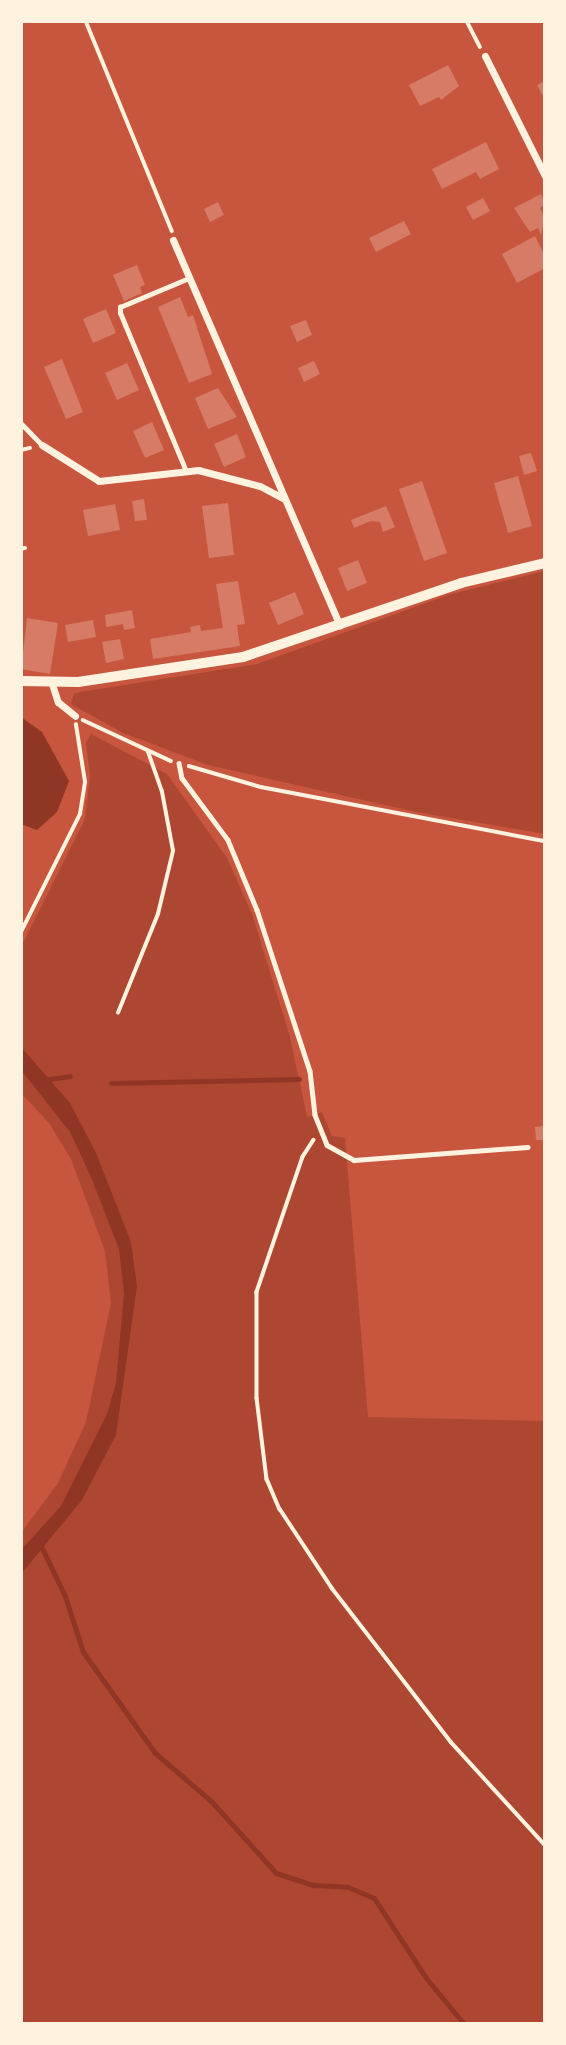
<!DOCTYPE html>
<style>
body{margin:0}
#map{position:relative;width:566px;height:2045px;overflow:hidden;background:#c8553d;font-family:"DM Sans",sans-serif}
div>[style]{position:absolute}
.green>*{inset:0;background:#ae4732}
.water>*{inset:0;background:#8f3625}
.stream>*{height:5px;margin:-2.5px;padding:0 2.5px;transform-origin:2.5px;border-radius:2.5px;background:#8f3625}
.building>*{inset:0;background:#d67c66}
.path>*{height:3.5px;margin:-1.75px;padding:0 1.75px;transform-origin:1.75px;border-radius:1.75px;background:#fff3e0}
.service>*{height:4.5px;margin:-2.25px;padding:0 2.25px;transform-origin:2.25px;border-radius:2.25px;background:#fff3e0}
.minor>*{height:7px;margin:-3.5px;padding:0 3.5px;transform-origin:3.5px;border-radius:3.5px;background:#fff3e0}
.tertiary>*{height:10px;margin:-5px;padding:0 5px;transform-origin:5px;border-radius:5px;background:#fff3e0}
span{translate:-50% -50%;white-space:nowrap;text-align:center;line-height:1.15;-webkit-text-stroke:5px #fff3e0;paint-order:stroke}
.frame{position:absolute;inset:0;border:23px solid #fff3e0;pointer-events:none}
</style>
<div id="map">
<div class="green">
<div style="clip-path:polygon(545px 571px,545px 834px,416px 812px,208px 765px,123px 733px,71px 704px,74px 694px,80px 692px,257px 664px,451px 594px)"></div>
<div style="clip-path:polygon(91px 734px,167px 774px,227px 858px,252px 914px,290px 1037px,307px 1117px,322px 1112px,332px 1136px,345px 1138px,368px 1417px,545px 1421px,545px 2024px,21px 2024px,21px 1533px,58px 1483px,86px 1422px,111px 1303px,105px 1251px,71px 1159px,49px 1123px,21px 1093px,21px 947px,85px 819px,90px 776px,86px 743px)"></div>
</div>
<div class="water">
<div style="clip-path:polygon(21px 717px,42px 732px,69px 781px,57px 812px,37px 830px,21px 824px)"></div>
<div style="clip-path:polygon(21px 1047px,70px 1103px,96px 1153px,131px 1242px,137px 1286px,116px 1435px,82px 1500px,21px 1574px,21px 1550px,61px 1506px,107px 1414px,116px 1383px,124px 1293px,119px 1249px,91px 1177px,70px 1132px,21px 1070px)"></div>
</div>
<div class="stream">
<div style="left:42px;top:1080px;width:28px;rotate:-8deg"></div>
<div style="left:111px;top:1083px;width:188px;rotate:-1.2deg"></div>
<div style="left:40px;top:1544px;width:58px;rotate:64.3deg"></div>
<div style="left:65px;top:1596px;width:59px;rotate:72.2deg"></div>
<div style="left:83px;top:1652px;width:124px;rotate:54.5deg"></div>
<div style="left:155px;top:1753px;width:74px;rotate:40.6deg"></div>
<div style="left:211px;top:1801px;width:97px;rotate:47.9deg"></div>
<div style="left:276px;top:1873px;width:40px;rotate:18deg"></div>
<div style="left:314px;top:1885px;width:34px;rotate:3deg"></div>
<div style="left:348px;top:1887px;width:28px;rotate:23deg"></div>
<div style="left:374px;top:1898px;width:95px;rotate:57deg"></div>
<div style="left:426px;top:1978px;width:60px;rotate:50.4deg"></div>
</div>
<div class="building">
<div style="clip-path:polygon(448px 65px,459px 86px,441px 100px,439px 97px,420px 106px,409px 85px)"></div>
<div style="clip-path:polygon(545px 81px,545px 100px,537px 85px)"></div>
<div style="clip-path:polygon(486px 142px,499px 169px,480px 179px,476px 172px,442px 189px,432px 169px)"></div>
<div style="clip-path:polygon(541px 194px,545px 204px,540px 208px,545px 218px,541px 235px,538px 228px,530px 232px,514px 208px)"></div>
<div style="clip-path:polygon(483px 198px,490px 211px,473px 220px,466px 207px)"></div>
<div style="clip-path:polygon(218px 202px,224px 215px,210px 222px,204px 209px)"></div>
<div style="clip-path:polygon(404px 221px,411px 234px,376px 252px,369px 238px)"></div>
<div style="clip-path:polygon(535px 236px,545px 256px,545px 268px,517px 283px,502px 254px)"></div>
<div style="clip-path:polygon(137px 265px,145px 285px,140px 287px,142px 293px,124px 301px,113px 275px)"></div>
<div style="clip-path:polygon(180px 297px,188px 317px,193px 315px,212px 374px,189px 383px,158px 307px)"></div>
<div style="clip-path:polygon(106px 309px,116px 333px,93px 343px,83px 319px)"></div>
<div style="clip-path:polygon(306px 320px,312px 335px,297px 342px,290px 326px)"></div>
<div style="clip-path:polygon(62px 359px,83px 412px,66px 419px,44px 367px)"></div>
<div style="clip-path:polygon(314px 361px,320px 374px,304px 382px,298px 368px)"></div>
<div style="clip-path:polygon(127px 363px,139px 390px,117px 400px,105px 373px)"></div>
<div style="clip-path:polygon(218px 388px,237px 417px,208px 429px,195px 398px)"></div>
<div style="clip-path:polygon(152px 422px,164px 450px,145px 458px,133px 431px)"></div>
<div style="clip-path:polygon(237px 434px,246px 457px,224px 467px,214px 444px)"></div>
<div style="clip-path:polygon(531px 453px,537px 471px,524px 475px,519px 456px)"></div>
<div style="clip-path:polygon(518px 476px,532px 526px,508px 533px,494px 483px)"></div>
<div style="clip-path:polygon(422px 481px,447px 553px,424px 561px,399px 489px)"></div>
<div style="clip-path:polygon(144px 499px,147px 520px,135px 521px,132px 501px)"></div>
<div style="clip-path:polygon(228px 503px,234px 555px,209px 558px,202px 506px)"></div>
<div style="clip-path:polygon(115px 504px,120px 530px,88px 536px,83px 510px)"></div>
<div style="clip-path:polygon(386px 506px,395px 527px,383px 532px,380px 522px,371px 521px,354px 528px,351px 520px)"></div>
<div style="clip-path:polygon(358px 560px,367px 583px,347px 591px,338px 568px)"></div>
<div style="clip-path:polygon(238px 581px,245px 624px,237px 625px,240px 646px,153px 659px,150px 639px,191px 632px,190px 627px,200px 625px,201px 631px,223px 628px,216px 584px)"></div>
<div style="clip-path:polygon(295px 592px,304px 614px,278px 625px,269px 603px)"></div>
<div style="clip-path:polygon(132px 610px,135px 628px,124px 630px,123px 624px,106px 627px,105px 615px)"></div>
<div style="clip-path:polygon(27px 618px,58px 623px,50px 674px,21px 669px)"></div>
<div style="clip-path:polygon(93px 620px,96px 637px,68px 642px,65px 625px)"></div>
<div style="clip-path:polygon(120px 639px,124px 659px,106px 663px,102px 642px)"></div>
<div style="clip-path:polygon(545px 1126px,545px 1140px,536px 1140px,535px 1127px)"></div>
</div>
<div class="path">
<div style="left:86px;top:21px;width:227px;rotate:67.7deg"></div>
<div style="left:467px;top:21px;width:29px;rotate:63deg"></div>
<div style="left:21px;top:450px;width:9px;rotate:-13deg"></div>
<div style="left:21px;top:549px;width:4px;rotate:-14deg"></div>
<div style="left:83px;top:720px;width:97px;rotate:25deg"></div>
<div style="left:189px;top:766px;width:75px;rotate:16.3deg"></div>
<div style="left:261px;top:787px;width:289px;rotate:10.8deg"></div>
<div style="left:21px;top:932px;width:132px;rotate:-63.4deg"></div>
<div style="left:80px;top:814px;width:32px;rotate:-81deg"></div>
<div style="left:85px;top:782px;width:58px;rotate:-99deg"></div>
<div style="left:118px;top:1013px;width:107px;rotate:-68deg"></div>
<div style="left:158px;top:914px;width:65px;rotate:-76.6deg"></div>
<div style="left:173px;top:851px;width:60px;rotate:-100.6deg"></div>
<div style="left:162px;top:792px;width:42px;rotate:-109.3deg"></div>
<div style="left:314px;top:1140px;width:20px;rotate:123deg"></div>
<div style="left:303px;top:1157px;width:143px;rotate:108.8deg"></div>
<div style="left:257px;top:1292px;width:106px;rotate:90deg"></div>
<div style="left:257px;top:1398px;width:82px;rotate:83deg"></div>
<div style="left:267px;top:1479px;width:33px;rotate:67deg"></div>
<div style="left:280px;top:1509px;width:95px;rotate:56.6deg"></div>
<div style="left:332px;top:1588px;width:195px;rotate:52.3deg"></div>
<div style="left:451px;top:1742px;width:139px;rotate:47.6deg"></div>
</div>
<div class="service">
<div style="left:21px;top:423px;width:30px;rotate:46deg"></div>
<div style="left:185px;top:469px;width:169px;rotate:-112.6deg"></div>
<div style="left:120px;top:313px;width:6px;rotate:-90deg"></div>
<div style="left:120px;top:307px;width:75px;rotate:-22.8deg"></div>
<div style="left:179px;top:763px;width:15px;rotate:79deg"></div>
<div style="left:182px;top:778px;width:77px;rotate:53.4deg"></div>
<div style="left:228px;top:840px;width:76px;rotate:67.5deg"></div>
<div style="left:257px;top:910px;width:169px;rotate:71.8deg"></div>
<div style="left:310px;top:1071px;width:44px;rotate:83.5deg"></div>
<div style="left:315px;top:1115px;width:32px;rotate:68deg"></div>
<div style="left:327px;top:1145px;width:31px;rotate:29deg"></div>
<div style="left:354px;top:1160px;width:174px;rotate:-4.3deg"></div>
</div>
<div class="minor">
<div style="left:485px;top:56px;width:134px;rotate:63.4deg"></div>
<div style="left:173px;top:240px;width:420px;rotate:66.6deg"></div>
<div style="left:42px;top:445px;width:67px;rotate:32.3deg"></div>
<div style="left:99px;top:481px;width:100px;rotate:-6.3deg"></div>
<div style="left:198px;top:470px;width:64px;rotate:14.5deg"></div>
<div style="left:260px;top:486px;width:26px;rotate:28deg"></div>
<div style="left:52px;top:684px;width:19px;rotate:72deg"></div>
<div style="left:58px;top:702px;width:22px;rotate:39deg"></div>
</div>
<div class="tertiary">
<div style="left:21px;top:681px;width:57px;rotate:1deg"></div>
<div style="left:78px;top:682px;width:167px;rotate:-8.6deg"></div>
<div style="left:243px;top:657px;width:230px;rotate:-18.7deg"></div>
<div style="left:461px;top:583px;width:86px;rotate:-13.4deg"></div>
</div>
<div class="frame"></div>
</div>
